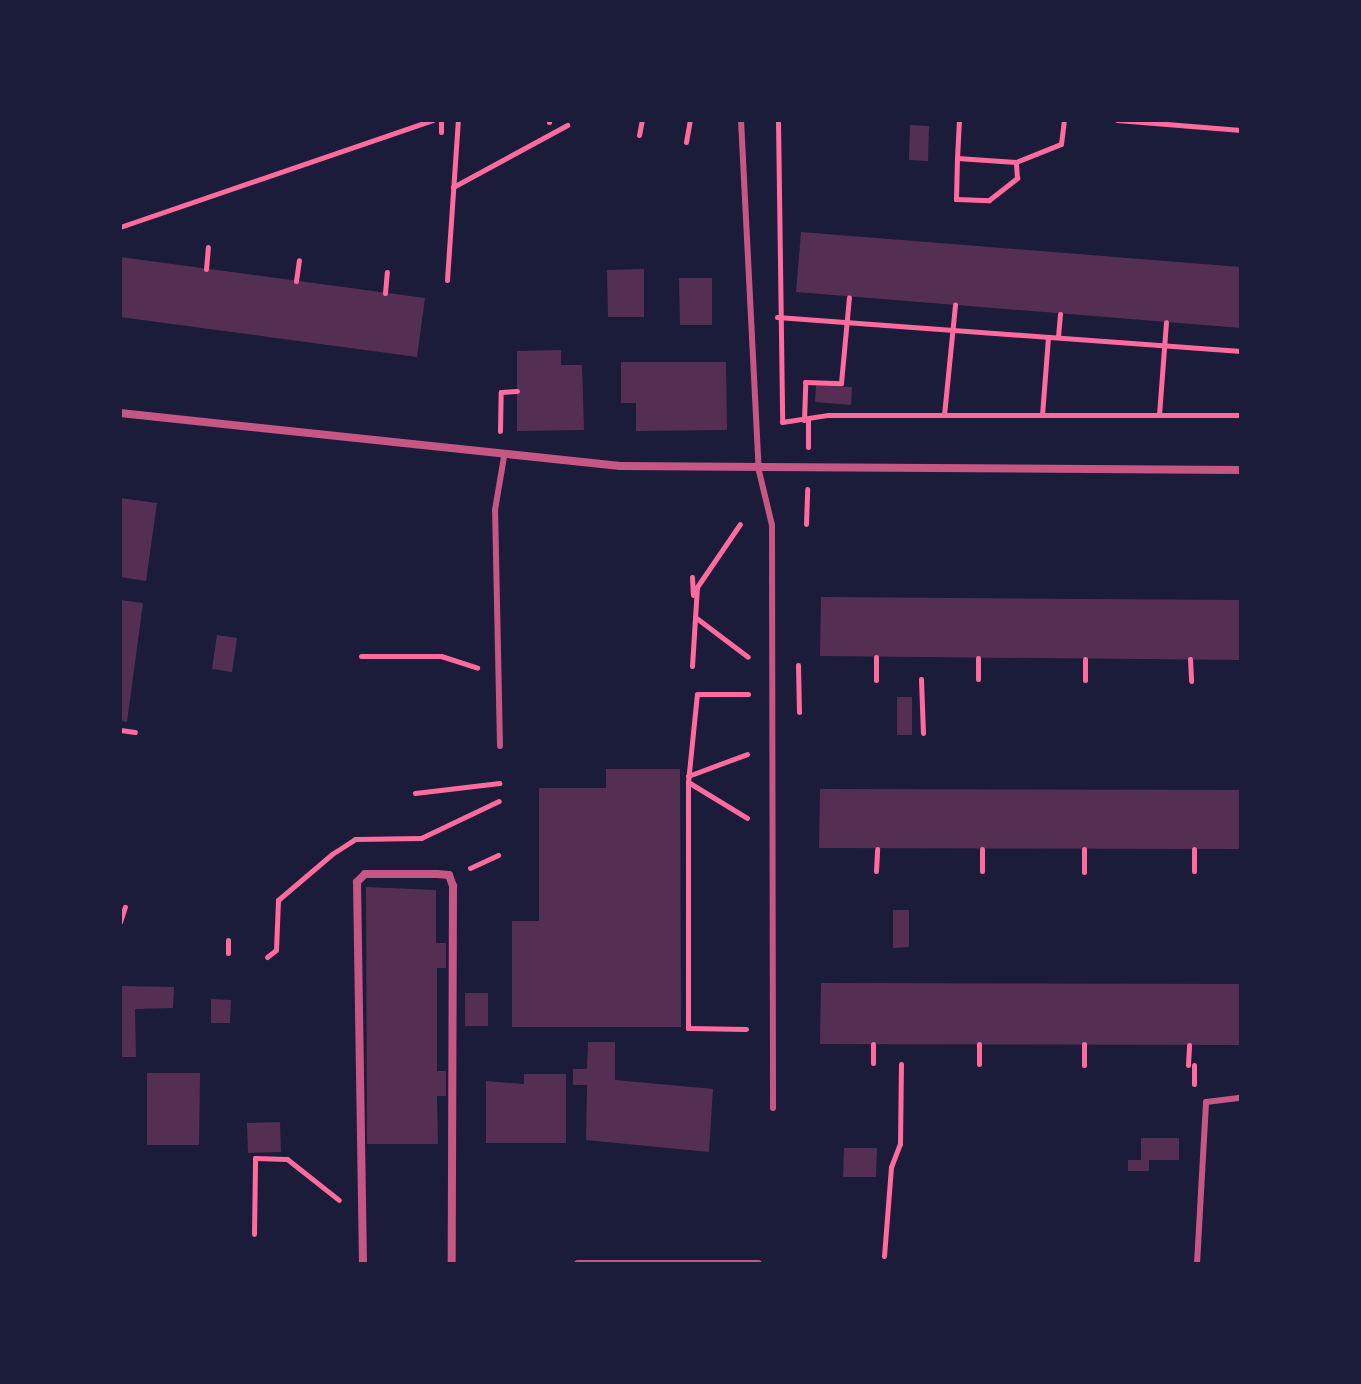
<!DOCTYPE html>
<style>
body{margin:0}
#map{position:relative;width:1361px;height:1384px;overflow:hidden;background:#1b1b3a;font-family:Montserrat,sans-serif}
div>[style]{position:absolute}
.building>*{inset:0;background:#542f53}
.path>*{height:5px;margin:-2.5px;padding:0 2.5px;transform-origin:2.5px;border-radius:2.5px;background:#ff6b9d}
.service>*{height:6px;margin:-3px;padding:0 3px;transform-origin:3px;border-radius:3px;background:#c65784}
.minor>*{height:8px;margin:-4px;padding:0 4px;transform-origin:4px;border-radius:4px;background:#c65784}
span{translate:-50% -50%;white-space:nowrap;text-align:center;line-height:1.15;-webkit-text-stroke:6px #1b1b3a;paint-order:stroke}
.frame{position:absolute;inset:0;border:122px solid #1b1b3a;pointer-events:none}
</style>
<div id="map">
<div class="building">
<div style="clip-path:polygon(910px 125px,929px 126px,928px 161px,909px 160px)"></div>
<div style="clip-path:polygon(801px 232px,1241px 267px,1241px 328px,796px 292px)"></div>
<div style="clip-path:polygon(120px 257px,425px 298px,417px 357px,120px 317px)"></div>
<div style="clip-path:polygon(644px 269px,644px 317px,608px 317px,607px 270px)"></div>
<div style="clip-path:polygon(679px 278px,712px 278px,712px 325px,680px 325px)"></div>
<div style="clip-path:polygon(561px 350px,561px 365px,582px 365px,584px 430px,517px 431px,517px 351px)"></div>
<div style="clip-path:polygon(621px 362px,726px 362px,727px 430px,636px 431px,636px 403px,621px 403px)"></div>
<div style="clip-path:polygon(816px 385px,852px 387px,851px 405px,815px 402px)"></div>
<div style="clip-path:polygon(120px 498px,157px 503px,146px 581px,120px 577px)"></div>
<div style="clip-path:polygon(821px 597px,1241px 600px,1241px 660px,820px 656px)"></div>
<div style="clip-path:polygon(120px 600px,143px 603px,127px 722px,120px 721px)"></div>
<div style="clip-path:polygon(217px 635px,237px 638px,232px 672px,212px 669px)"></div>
<div style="clip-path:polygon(897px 697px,912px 697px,912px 735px,897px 735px)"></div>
<div style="clip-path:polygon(606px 769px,680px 769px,681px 1027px,512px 1027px,512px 921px,539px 921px,539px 788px,606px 788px)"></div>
<div style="clip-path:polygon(820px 789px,1241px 790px,1241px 849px,819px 848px)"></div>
<div style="clip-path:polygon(366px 887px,436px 890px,436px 943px,446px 943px,446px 968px,437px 968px,437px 1071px,446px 1071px,446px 1096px,437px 1096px,438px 1144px,367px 1144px)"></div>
<div style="clip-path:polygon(893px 910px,909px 910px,909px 947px,893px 948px)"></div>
<div style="clip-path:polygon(821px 983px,1241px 984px,1241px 1045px,820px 1044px)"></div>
<div style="clip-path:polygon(120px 986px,174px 987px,173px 1008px,135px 1009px,136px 1057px,120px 1057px)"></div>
<div style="clip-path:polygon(465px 993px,488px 993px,488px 1026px,465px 1026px)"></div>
<div style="clip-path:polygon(211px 999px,231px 1000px,230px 1023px,211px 1023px)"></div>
<div style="clip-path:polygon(588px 1042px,615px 1042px,615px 1080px,713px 1089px,709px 1152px,586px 1140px,587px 1085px,573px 1085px,573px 1069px,587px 1069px)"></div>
<div style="clip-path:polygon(147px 1073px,200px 1073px,199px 1145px,147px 1145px)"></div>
<div style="clip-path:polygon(524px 1074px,566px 1074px,566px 1143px,486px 1143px,486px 1081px,524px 1084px)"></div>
<div style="clip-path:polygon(280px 1122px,281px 1152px,248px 1153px,247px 1123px)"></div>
<div style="clip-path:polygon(1141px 1138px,1179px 1138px,1179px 1160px,1149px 1160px,1149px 1171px,1128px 1171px,1128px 1160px,1141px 1160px)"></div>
<div style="clip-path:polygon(844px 1148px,877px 1148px,876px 1177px,843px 1177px)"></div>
</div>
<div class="path">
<div style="left:778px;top:120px;width:302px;rotate:89.2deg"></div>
<div style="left:782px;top:422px;width:47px;rotate:-8.7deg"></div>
<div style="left:828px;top:415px;width:413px"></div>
<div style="left:959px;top:120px;width:38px;rotate:93deg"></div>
<div style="left:957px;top:158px;width:59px;rotate:3.9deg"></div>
<div style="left:1016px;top:162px;width:48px;rotate:-21.8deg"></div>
<div style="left:1061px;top:144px;width:24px;rotate:-83deg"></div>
<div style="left:1117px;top:120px;width:124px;rotate:4.6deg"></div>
<div style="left:549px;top:122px;width:2px;rotate:-90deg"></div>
<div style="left:441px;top:132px;width:12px;rotate:-90deg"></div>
<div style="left:639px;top:135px;width:15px;rotate:-79deg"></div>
<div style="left:686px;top:142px;width:22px;rotate:-80deg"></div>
<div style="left:957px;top:158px;width:41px;rotate:91.4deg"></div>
<div style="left:956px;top:199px;width:33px;rotate:2deg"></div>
<div style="left:989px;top:200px;width:36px;rotate:-38deg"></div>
<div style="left:1017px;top:178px;width:16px;rotate:-94deg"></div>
<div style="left:453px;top:187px;width:130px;rotate:-28.5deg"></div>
<div style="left:120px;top:227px;width:331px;rotate:-18.9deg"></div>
<div style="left:206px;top:269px;width:22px;rotate:-85deg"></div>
<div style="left:447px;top:280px;width:160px;rotate:-86.1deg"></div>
<div style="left:296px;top:281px;width:21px;rotate:-82deg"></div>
<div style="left:385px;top:293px;width:21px;rotate:-85deg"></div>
<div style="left:777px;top:317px;width:465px;rotate:4.2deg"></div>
<div style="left:1058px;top:337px;width:23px;rotate:-85deg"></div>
<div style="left:944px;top:415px;width:111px;rotate:-84.3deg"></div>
<div style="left:1042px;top:415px;width:78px;rotate:-85.6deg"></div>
<div style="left:1159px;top:415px;width:93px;rotate:-85.7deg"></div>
<div style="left:804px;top:420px;width:38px;rotate:-88deg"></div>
<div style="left:805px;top:382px;width:36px;rotate:2deg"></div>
<div style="left:841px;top:383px;width:86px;rotate:-84.7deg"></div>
<div style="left:500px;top:431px;width:39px;rotate:-89deg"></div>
<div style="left:501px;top:392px;width:16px;rotate:-4deg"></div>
<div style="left:808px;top:447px;width:27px;rotate:-90deg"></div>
<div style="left:806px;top:524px;width:35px;rotate:-88deg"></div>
<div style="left:692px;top:577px;width:18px;rotate:87deg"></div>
<div style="left:695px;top:617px;width:66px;rotate:37deg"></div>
<div style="left:361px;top:656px;width:80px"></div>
<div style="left:441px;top:656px;width:38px;rotate:18deg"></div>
<div style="left:876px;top:657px;width:23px;rotate:90deg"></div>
<div style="left:978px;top:658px;width:21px;rotate:90deg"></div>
<div style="left:1085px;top:659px;width:21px;rotate:90deg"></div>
<div style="left:1190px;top:659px;width:22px;rotate:87deg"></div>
<div style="left:798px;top:665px;width:47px;rotate:88.8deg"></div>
<div style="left:692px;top:666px;width:79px;rotate:-86.4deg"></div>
<div style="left:697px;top:587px;width:76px;rotate:-55.7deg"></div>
<div style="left:921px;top:679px;width:54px;rotate:87.9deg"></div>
<div style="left:120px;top:730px;width:15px;rotate:8deg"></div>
<div style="left:688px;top:776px;width:63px;rotate:-20.4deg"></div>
<div style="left:688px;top:782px;width:69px;rotate:31.4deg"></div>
<div style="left:415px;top:793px;width:85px;rotate:-6.8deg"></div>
<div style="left:982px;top:849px;width:22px;rotate:90deg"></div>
<div style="left:1084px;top:849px;width:23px;rotate:90deg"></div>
<div style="left:1194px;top:849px;width:22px;rotate:90deg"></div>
<div style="left:470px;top:868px;width:31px;rotate:-25deg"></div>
<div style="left:876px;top:871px;width:22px;rotate:-87deg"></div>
<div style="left:120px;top:922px;width:16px;rotate:-72deg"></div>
<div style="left:228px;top:953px;width:13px;rotate:-90deg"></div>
<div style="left:267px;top:957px;width:11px;rotate:-38deg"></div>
<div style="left:276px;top:950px;width:50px;rotate:-87.7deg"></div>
<div style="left:278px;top:900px;width:71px;rotate:-40.4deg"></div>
<div style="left:332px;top:854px;width:27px;rotate:-33deg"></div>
<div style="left:355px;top:839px;width:66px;rotate:-0.9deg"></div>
<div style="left:421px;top:838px;width:86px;rotate:-25.4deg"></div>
<div style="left:746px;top:1029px;width:58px;rotate:-179deg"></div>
<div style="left:688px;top:1028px;width:246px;rotate:-90deg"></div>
<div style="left:688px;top:782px;width:88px;rotate:-84.2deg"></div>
<div style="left:697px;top:694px;width:51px"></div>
<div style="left:873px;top:1044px;width:19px;rotate:90deg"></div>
<div style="left:979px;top:1044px;width:20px;rotate:90deg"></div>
<div style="left:1084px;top:1044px;width:21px;rotate:90deg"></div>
<div style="left:1188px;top:1065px;width:20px;rotate:-87deg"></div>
<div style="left:1194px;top:1084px;width:19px;rotate:-90deg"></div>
<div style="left:254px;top:1234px;width:76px;rotate:-89.2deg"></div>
<div style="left:255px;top:1158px;width:32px;rotate:2deg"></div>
<div style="left:287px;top:1159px;width:66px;rotate:38.3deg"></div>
<div style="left:884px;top:1256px;width:89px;rotate:-85.5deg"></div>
<div style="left:891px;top:1167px;width:25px;rotate:-69deg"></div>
<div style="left:900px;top:1144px;width:80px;rotate:-89.3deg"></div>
</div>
<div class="service">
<div style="left:741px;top:120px;width:351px;rotate:87.1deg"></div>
<div style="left:759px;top:471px;width:56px;rotate:76.5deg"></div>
<div style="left:772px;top:525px;width:583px;rotate:89.9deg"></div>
<div style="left:500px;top:746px;width:236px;rotate:-91.2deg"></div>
<div style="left:495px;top:510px;width:54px;rotate:-80.4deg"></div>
<div style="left:1197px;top:1264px;width:162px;rotate:-86.8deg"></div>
<div style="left:1206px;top:1102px;width:35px;rotate:-7deg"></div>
</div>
<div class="minor">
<div style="left:120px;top:413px;width:503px;rotate:6.05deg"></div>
<div style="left:620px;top:466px;width:621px;rotate:0.37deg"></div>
<div style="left:363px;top:1264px;width:382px;rotate:-90.9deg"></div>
<div style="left:357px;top:882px;width:11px;rotate:-45deg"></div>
<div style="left:365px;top:874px;width:72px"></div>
<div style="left:437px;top:874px;width:12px;rotate:5deg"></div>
<div style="left:449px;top:875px;width:12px;rotate:70deg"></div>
<div style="left:453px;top:886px;width:378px;rotate:90.2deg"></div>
<div style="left:578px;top:1264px;width:180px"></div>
</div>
<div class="frame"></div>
</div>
